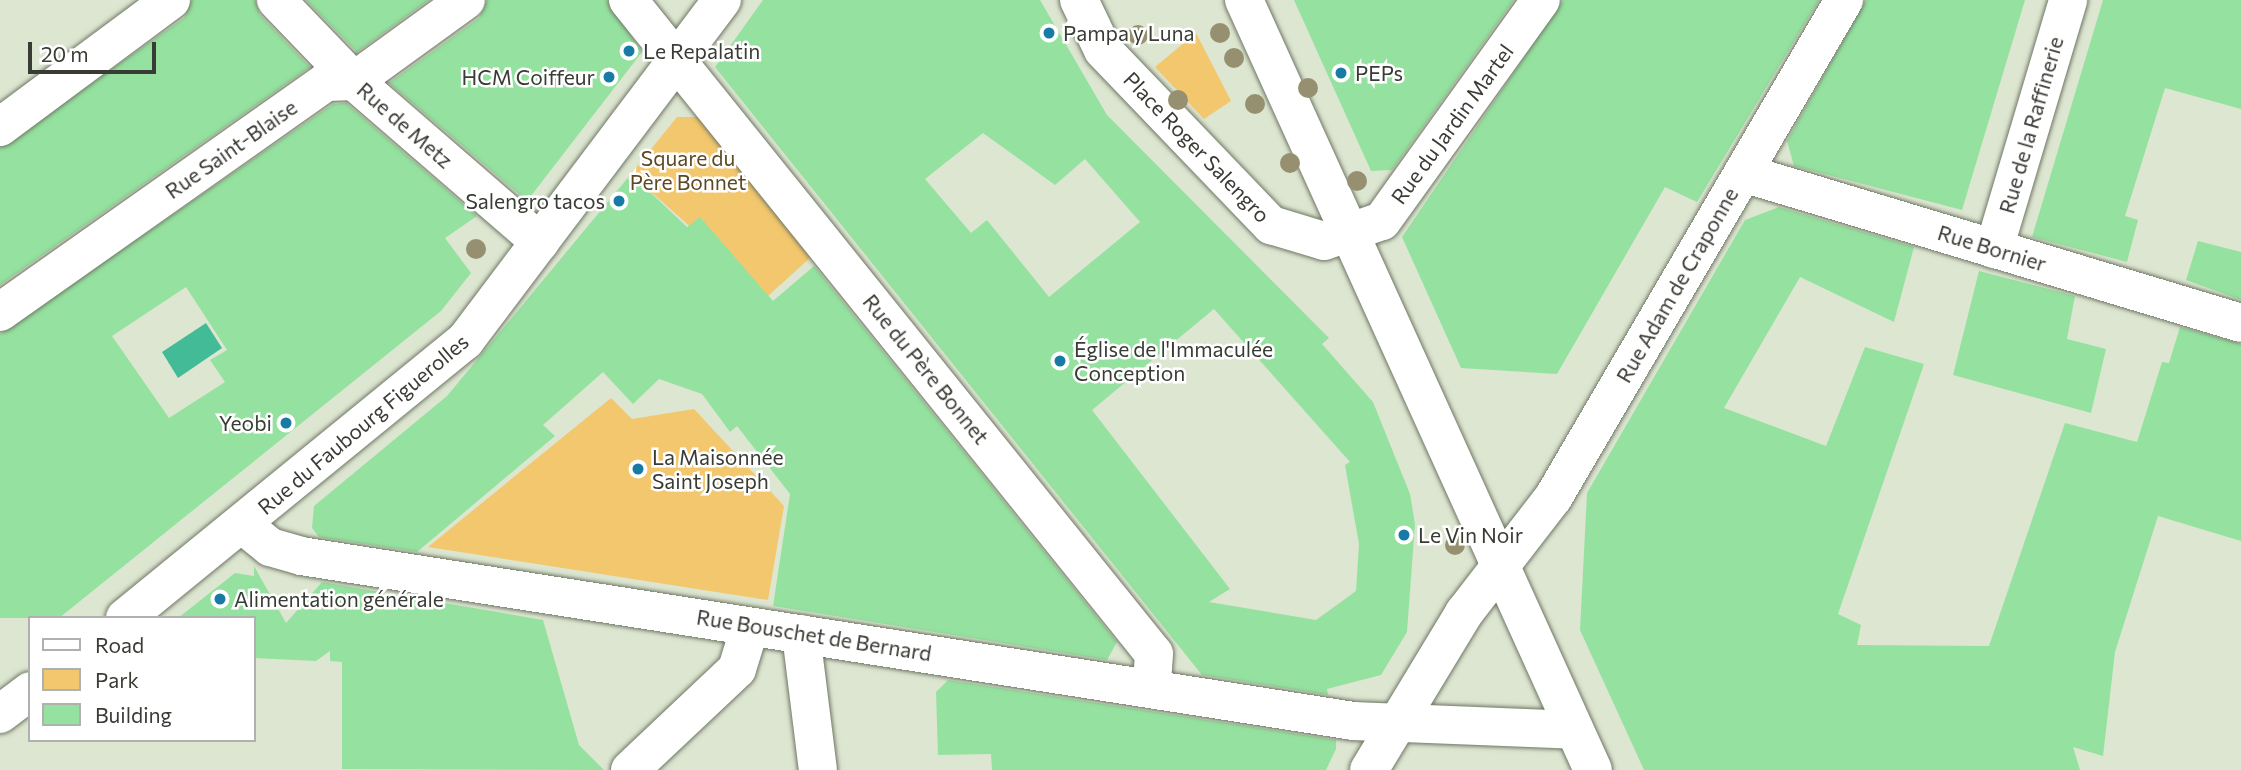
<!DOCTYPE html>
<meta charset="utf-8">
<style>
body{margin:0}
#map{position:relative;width:2241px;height:770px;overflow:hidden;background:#dde6d1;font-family:Commissioner,sans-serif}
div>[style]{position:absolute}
.green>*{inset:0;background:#f3c76d}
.water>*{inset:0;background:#44bb97}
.building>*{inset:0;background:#95e2a0}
.roads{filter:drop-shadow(0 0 2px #6f7765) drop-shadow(0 0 2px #6f7765)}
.minor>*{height:38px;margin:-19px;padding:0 19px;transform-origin:19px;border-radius:19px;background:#fff}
.trees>*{width:20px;height:20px;margin:-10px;border-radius:50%;background:#969071}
.dots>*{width:19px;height:19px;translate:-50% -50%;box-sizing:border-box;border:4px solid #fff;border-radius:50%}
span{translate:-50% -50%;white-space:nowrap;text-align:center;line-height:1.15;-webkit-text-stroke:5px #fff;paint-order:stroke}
.poi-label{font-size:21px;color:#383c34}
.left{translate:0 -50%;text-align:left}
.right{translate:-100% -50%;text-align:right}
.street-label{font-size:21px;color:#383c34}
.park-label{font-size:21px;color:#5c4923}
.legend{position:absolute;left:28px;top:616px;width:228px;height:126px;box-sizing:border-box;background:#fff;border:2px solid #afb1ae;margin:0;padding:9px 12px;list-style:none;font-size:21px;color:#383c34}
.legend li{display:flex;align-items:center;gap:14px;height:35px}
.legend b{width:35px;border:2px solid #afb1ae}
.scale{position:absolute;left:28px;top:42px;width:128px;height:32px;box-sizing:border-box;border:4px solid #383c34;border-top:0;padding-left:9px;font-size:21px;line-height:24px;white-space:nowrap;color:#383c34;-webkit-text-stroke:5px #fff;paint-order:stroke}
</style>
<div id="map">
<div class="green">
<div style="clip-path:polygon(1196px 33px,1231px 101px,1204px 119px,1155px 67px)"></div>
<div style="clip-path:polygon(677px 117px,700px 117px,811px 257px,768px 296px,631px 174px)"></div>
<div style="clip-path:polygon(611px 398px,632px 419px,694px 409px,784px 506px,768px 600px,428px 547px)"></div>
</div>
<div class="water">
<div style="clip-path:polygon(206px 323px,222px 348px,178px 378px,162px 352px)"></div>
</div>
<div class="building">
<div style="clip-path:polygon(192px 0,255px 0,260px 15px,310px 67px,0 285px,0 148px,184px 18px)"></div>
<div style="clip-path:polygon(306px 0,429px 0,357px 52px)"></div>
<div style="clip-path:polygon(487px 0,607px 0,642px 52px,527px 201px,389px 83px,479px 18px)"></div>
<div style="clip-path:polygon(evenodd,763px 0,1040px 0,1107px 115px,1329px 338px,1322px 344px,1373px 402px,1410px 494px,1415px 524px,1407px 632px,1381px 675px,1327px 689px,1328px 695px,1202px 675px,715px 67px,763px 0,983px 133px,1055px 185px,1085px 159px,1140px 222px,1049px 297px,987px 220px,971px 233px,925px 179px,983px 133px,763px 0,1214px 309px,1350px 462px,1345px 465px,1359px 544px,1356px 591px,1316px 620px,1209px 602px,1230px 589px,1092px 410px,1214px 309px)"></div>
<div style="clip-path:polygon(1294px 0,1514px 0,1392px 170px,1371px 171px)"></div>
<div style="clip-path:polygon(1563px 0,1819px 0,1697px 202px,1665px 187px,1557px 374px,1461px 368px,1402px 237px)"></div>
<div style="clip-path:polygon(1866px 0,2025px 0,1962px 210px,1794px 166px,1787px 141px)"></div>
<div style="clip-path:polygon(2103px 0,2241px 0,2241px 109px,2165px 88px,2125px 216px,2138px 220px,2127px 262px,2032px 237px)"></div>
<div style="clip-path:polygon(evenodd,346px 103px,477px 216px,445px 238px,471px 273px,441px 311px,59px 618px,0 618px,0 334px,333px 104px,346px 103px,186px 287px,227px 350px,210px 360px,225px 382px,169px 418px,112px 336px,186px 287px)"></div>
<div style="clip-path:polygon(631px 174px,687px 227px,700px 217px,773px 301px,814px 266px,1117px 642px,1107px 660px,773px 606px,790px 494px,737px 426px,730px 432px,702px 394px,659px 379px,633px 404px,603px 372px,543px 425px,555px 436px,417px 552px,319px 537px,312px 528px,314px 506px,447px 396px)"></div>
<div style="clip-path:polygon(1779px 207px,1914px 247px,1894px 322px,1800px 277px,1724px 408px,1826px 446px,1865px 347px,1924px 364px,1838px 614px,1861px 625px,1857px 645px,1989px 646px,2065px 423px,2137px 442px,2162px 362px,2169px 363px,2180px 327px,2241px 344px,2241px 541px,2158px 516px,2115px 652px,2103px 756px,2073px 747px,2080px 770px,1644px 770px,1580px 630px,1587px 493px,1745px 220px)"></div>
<div style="clip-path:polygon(2198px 241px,2241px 252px,2241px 300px,2186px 280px)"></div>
<div style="clip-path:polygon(1979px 271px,2075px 296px,2067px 339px,2106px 349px,2091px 413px,1953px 375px)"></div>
<div style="clip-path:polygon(254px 566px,286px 623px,322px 582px,543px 620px,579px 745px,604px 770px,342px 769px,342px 662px,330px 661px,330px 651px,316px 661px,254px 658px,254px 618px,178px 618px,235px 573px,254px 576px)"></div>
<div style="clip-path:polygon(948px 680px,1336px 740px,1336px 749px,1326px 770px,992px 770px,991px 754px,938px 755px,936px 692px)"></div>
</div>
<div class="roads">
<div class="minor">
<div style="left:276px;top:0;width:112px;rotate:46.1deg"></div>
<div style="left:354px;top:81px;width:246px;rotate:40.9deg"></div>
<div style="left:628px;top:0;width:839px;rotate:51.19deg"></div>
<div style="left:1154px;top:654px;width:32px;rotate:94deg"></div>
<div style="left:1079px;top:0;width:55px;rotate:64.4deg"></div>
<div style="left:1103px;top:50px;width:243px;rotate:46.2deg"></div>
<div style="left:1271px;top:225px;width:55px;rotate:16.8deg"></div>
<div style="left:1324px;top:241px;width:61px;rotate:-19deg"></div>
<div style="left:1382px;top:221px;width:272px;rotate:-54.3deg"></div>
<div style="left:1244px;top:0;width:845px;rotate:65.62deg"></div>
<div style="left:0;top:127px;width:213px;rotate:-36.6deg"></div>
<div style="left:1743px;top:173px;width:520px;rotate:16.76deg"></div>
<div style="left:1994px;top:249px;width:260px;rotate:-73.4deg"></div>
<div style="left:0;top:312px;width:399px;rotate:-35.2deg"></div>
<div style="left:326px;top:82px;width:28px;rotate:-2deg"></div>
<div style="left:354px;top:81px;width:138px;rotate:-35.9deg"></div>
<div style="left:243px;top:525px;width:35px;rotate:39deg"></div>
<div style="left:270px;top:547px;width:32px;rotate:16deg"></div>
<div style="left:301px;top:556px;width:1065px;rotate:8.91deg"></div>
<div style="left:1353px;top:721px;width:221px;rotate:2.3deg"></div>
<div style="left:125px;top:618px;width:439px;rotate:-39.2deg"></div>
<div style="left:465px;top:341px;width:427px;rotate:-53deg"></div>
<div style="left:801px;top:634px;width:137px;rotate:82.9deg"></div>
<div style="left:0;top:714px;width:38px;rotate:-37deg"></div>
<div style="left:630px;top:770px;width:147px;rotate:-43.3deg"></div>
<div style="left:737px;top:669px;width:44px;rotate:-72.8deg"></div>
<div style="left:1369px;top:770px;width:184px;rotate:-58.8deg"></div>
<div style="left:1464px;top:613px;width:145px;rotate:-52.3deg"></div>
<div style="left:1553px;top:498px;width:577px;rotate:-59.7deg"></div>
</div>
</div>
<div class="trees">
<div style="left:1220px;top:33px"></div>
<div style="left:1138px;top:35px"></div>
<div style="left:1234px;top:58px"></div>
<div style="left:1308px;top:88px"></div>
<div style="left:1178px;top:100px"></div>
<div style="left:1255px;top:104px"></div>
<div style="left:1290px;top:163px"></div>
<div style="left:1357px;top:181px"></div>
<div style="left:476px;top:249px"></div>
<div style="left:1455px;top:545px"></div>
</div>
<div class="dots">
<div style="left:1049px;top:33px;background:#177ba6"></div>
<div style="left:629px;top:51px;background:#177ba6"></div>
<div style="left:1341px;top:73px;background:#177ba6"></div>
<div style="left:609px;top:77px;background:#177ba6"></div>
<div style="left:619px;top:201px;background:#177ba6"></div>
<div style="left:1060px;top:361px;background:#177ba6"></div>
<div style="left:286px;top:423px;background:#177ba6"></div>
<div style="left:638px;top:469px;background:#177ba6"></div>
<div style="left:1404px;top:535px;background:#177ba6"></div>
<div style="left:220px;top:599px;background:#177ba6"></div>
</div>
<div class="poi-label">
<span class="left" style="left:1063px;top:33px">Pampa y Luna</span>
<span class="left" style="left:643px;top:51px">Le Repalatin</span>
<span class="left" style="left:1355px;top:73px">PEPs</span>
<span class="right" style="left:595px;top:77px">HCM Coiffeur</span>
<span class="right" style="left:605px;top:201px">Salengro tacos</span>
<span class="left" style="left:1074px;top:361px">Église de l'Immaculée<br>Conception</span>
<span class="right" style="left:272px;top:423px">Yeobi</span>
<span class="left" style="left:652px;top:469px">La Maisonnée<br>Saint Joseph</span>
<span class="left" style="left:1418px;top:535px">Le Vin Noir</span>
<span class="left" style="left:234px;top:599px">Alimentation générale</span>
</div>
<div class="street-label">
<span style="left:1452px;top:124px;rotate:-54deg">Rue du Jardin Martel</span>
<span style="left:405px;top:125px;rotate:41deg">Rue de Metz</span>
<span style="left:2031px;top:125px;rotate:-74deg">Rue de la Raffinerie</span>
<span style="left:1197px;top:147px;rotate:46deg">Place Roger Salengro</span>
<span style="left:231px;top:149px;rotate:-35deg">Rue Saint-Blaise</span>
<span style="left:1992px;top:248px;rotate:17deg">Rue Bornier</span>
<span style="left:1677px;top:285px;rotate:-60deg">Rue Adam de Craponne</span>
<span style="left:926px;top:369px;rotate:51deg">Rue du Père Bonnet</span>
<span style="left:363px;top:424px;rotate:-40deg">Rue du Faubourg Figuerolles</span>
<span style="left:814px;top:635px;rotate:9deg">Rue Bouschet de Bernard</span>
</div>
<div class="park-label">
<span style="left:688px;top:170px">Square du<br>Père Bonnet</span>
</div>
<ul class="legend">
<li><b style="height:9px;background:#fff"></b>Road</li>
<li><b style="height:19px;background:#f3c76d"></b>Park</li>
<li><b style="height:19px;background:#95e2a0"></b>Building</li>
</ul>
<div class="scale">20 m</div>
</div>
